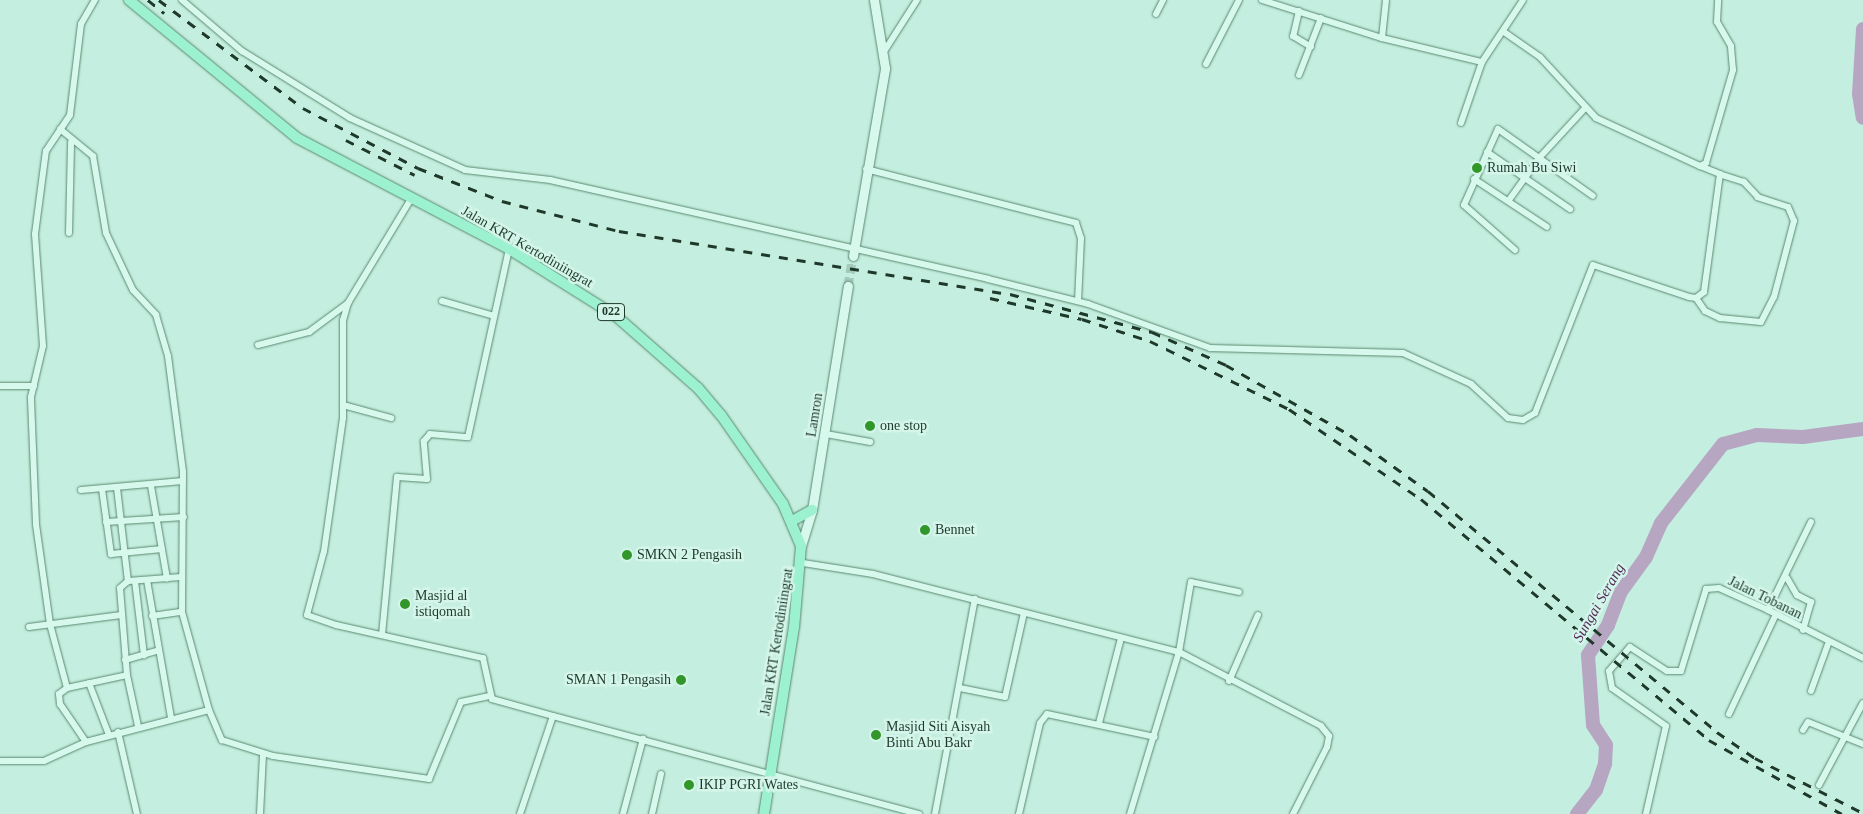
<!DOCTYPE html>
<style>
body{margin:0}
#map{position:relative;width:1863px;height:814px;overflow:hidden;background:#c4eedf;font-family:"Times New Roman",serif}
div>[style]{position:absolute}
.river>*{height:14px;margin:-7px;padding:0 7px;transform-origin:7px;border-radius:7px;background:#b7a6c1}
.secondary-tunnel>*{height:9px;margin-top:-4.5px;transform-origin:0;background:repeating-linear-gradient(90deg,#a3cabb 0 9px,transparent 0 13.5px)}
.roads{filter:drop-shadow(0 0 1px #5a8870) drop-shadow(0 0 1px #5a8870)}
.street>*{height:6px;margin:-3px;padding:0 3px;transform-origin:3px;border-radius:3px;background:#d7f9ed}
.secondary>*{height:9px;margin:-4.5px;padding:0 4.5px;transform-origin:4.5px;border-radius:4.5px;background:#d7f9ed}
.primary>*{height:10px;margin:-5px;padding:0 5px;transform-origin:5px;border-radius:5px;background:#9cf1d1}
.rail>*{height:2.5px;margin-top:-1.25px;transform-origin:0;background:repeating-linear-gradient(90deg,#1e392a 0 9px,transparent 0 18px)}
.dots>*{width:14px;height:14px;translate:-50% -50%;box-sizing:border-box;border:2px solid #d4f5ea;border-radius:50%}
span{translate:-50% -50%;white-space:nowrap;text-align:center;line-height:1.15;-webkit-text-stroke:5px #d4f5ea;paint-order:stroke}
.shield-label span{padding:1px 4px;background:#d4f5ea;border:1px solid;border-radius:4px;-webkit-text-stroke-width:0}
.shield-label{font-size:12px;color:#1e392a;font-weight:700}
.poi-label{font-size:14px;color:#1e392a}
.left{translate:0 -50%;text-align:left}
.right{translate:-100% -50%;text-align:right}
.street-label{font-size:14px;color:#1e392a}
.water-label{font-size:15px;color:#532e58;font-style:italic}
</style>
<div id="map">
<div class="river">
<div style="left:1863px;top:29px;width:65px;rotate:93.5deg"></div>
<div style="left:1859px;top:94px;width:24px;rotate:81deg"></div>
<div style="left:1577px;top:814px;width:31px;rotate:-52deg"></div>
<div style="left:1596px;top:790px;width:28px;rotate:-71deg"></div>
<div style="left:1605px;top:764px;width:19px;rotate:-87deg"></div>
<div style="left:1606px;top:745px;width:24px;rotate:-123deg"></div>
<div style="left:1593px;top:725px;width:70px;rotate:-94.1deg"></div>
<div style="left:1588px;top:655px;width:36px;rotate:-56deg"></div>
<div style="left:1608px;top:625px;width:34px;rotate:-69deg"></div>
<div style="left:1620px;top:593px;width:44px;rotate:-54.2deg"></div>
<div style="left:1646px;top:557px;width:37px;rotate:-66deg"></div>
<div style="left:1661px;top:523px;width:100px;rotate:-51.9deg"></div>
<div style="left:1723px;top:444px;width:35px;rotate:-15deg"></div>
<div style="left:1757px;top:435px;width:46px;rotate:2.5deg"></div>
<div style="left:1803px;top:437px;width:61px;rotate:-7.6deg"></div>
</div>
<div class="secondary-tunnel">
<div style="left:848px;top:286px;width:30px;rotate:-81deg"></div>
</div>
<div class="roads">
<div class="street">
<div style="left:182px;top:0;width:79px;rotate:40.4deg"></div>
<div style="left:242px;top:51px;width:127px;rotate:31.8deg"></div>
<div style="left:350px;top:118px;width:126px;rotate:24.3deg"></div>
<div style="left:465px;top:170px;width:86px;rotate:6.7deg"></div>
<div style="left:550px;top:180px;width:449px;rotate:12.7deg"></div>
<div style="left:988px;top:279px;width:103px;rotate:14deg"></div>
<div style="left:1088px;top:304px;width:130px;rotate:19.8deg"></div>
<div style="left:1210px;top:348px;width:193px;rotate:1.5deg"></div>
<div style="left:1403px;top:353px;width:75px;rotate:24.5deg"></div>
<div style="left:1471px;top:384px;width:50px;rotate:42.6deg"></div>
<div style="left:1508px;top:418px;width:15px;rotate:8deg"></div>
<div style="left:1523px;top:420px;width:14px;rotate:-30deg"></div>
<div style="left:1535px;top:413px;width:159px;rotate:-68.6deg"></div>
<div style="left:1593px;top:265px;width:101px;rotate:18.4deg"></div>
<div style="left:1689px;top:297px;width:7px;rotate:8deg"></div>
<div style="left:1696px;top:298px;width:10px;rotate:-37deg"></div>
<div style="left:1704px;top:292px;width:119px;rotate:-82.3deg"></div>
<div style="left:1720px;top:174px;width:22px;rotate:-158deg"></div>
<div style="left:1262px;top:0;width:126px;rotate:17.6deg"></div>
<div style="left:1382px;top:38px;width:103px;rotate:13.5deg"></div>
<div style="left:1299px;top:11px;width:26px;rotate:103deg"></div>
<div style="left:1293px;top:36px;width:21px;rotate:31deg"></div>
<div style="left:1156px;top:14px;width:16px;rotate:-63deg"></div>
<div style="left:1504px;top:32px;width:44px;rotate:34.8deg"></div>
<div style="left:1540px;top:57px;width:83px;rotate:47.4deg"></div>
<div style="left:1596px;top:118px;width:115px;rotate:24.8deg"></div>
<div style="left:1700px;top:166px;width:7px;rotate:-27deg"></div>
<div style="left:1706px;top:163px;width:97px;rotate:-73.8deg"></div>
<div style="left:1733px;top:70px;width:24px;rotate:-95deg"></div>
<div style="left:1731px;top:46px;width:28px;rotate:-120deg"></div>
<div style="left:1717px;top:22px;width:22px;rotate:-87deg"></div>
<div style="left:1382px;top:38px;width:38px;rotate:-84deg"></div>
<div style="left:885px;top:50px;width:59px;rotate:-57.4deg"></div>
<div style="left:1206px;top:64px;width:72px;rotate:-62.7deg"></div>
<div style="left:1299px;top:75px;width:61px;rotate:-68.9deg"></div>
<div style="left:1461px;top:123px;width:65px;rotate:-71deg"></div>
<div style="left:1482px;top:62px;width:74px;rotate:-56.5deg"></div>
<div style="left:60px;top:129px;width:43px;rotate:39.3deg"></div>
<div style="left:93px;top:156px;width:78px;rotate:80.4deg"></div>
<div style="left:106px;top:233px;width:63px;rotate:64.7deg"></div>
<div style="left:133px;top:290px;width:34px;rotate:47deg"></div>
<div style="left:156px;top:315px;width:43px;rotate:73.7deg"></div>
<div style="left:168px;top:356px;width:117px;rotate:82.6deg"></div>
<div style="left:183px;top:472px;width:140px;rotate:90.4deg"></div>
<div style="left:182px;top:612px;width:102px;rotate:74.6deg"></div>
<div style="left:209px;top:710px;width:33px;rotate:67deg"></div>
<div style="left:222px;top:740px;width:53px;rotate:17.4deg"></div>
<div style="left:273px;top:756px;width:158px;rotate:8.4deg"></div>
<div style="left:429px;top:779px;width:83px;rotate:-67.4deg"></div>
<div style="left:461px;top:702px;width:29px;rotate:-12deg"></div>
<div style="left:1487px;top:152px;width:101px;rotate:34.5deg"></div>
<div style="left:866px;top:169px;width:217px;rotate:14.4deg"></div>
<div style="left:1076px;top:223px;width:16px;rotate:72deg"></div>
<div style="left:1081px;top:238px;width:63px;rotate:92.7deg"></div>
<div style="left:1474px;top:179px;width:87px;rotate:33.3deg"></div>
<div style="left:411px;top:199px;width:122px;rotate:121.2deg"></div>
<div style="left:348px;top:303px;width:18px;rotate:106deg"></div>
<div style="left:343px;top:320px;width:98px;rotate:90deg"></div>
<div style="left:343px;top:418px;width:134px;rotate:98.1deg"></div>
<div style="left:324px;top:551px;width:66px;rotate:104.9deg"></div>
<div style="left:307px;top:615px;width:31px;rotate:19deg"></div>
<div style="left:336px;top:625px;width:151px;rotate:12.7deg"></div>
<div style="left:483px;top:658px;width:42px;rotate:77.6deg"></div>
<div style="left:492px;top:699px;width:63px;rotate:15.6deg"></div>
<div style="left:1509px;top:200px;width:53px;rotate:-54.2deg"></div>
<div style="left:1540px;top:157px;width:67px;rotate:-47.4deg"></div>
<div style="left:69px;top:233px;width:91px;rotate:-88.7deg"></div>
<div style="left:1515px;top:250px;width:68px;rotate:-138.6deg"></div>
<div style="left:1464px;top:205px;width:83px;rotate:-65.9deg"></div>
<div style="left:1498px;top:129px;width:116px;rotate:35.2deg"></div>
<div style="left:1696px;top:298px;width:16px;rotate:55deg"></div>
<div style="left:1705px;top:311px;width:17px;rotate:25deg"></div>
<div style="left:1720px;top:318px;width:41px;rotate:5.6deg"></div>
<div style="left:1761px;top:322px;width:28px;rotate:-63deg"></div>
<div style="left:1774px;top:297px;width:79px;rotate:-75.3deg"></div>
<div style="left:1794px;top:221px;width:15px;rotate:-113deg"></div>
<div style="left:1788px;top:207px;width:32px;rotate:-162deg"></div>
<div style="left:1758px;top:197px;width:21px;rotate:-133deg"></div>
<div style="left:1744px;top:182px;width:25px;rotate:-162deg"></div>
<div style="left:442px;top:301px;width:54px;rotate:16.1deg"></div>
<div style="left:258px;top:345px;width:53px;rotate:-14.3deg"></div>
<div style="left:309px;top:332px;width:49px;rotate:-36.6deg"></div>
<div style="left:0;top:386px;width:34px"></div>
<div style="left:343px;top:405px;width:50px;rotate:15.2deg"></div>
<div style="left:826px;top:434px;width:45px;rotate:10.3deg"></div>
<div style="left:151px;top:486px;width:94px;rotate:80.2deg"></div>
<div style="left:117px;top:488px;width:94px;rotate:83.3deg"></div>
<div style="left:102px;top:489px;width:66px;rotate:82.1deg"></div>
<div style="left:111px;top:554px;width:51px;rotate:-5.6deg"></div>
<div style="left:81px;top:490px;width:102px;rotate:-5deg"></div>
<div style="left:106px;top:522px;width:78px;rotate:-3.7deg"></div>
<div style="left:803px;top:563px;width:71px;rotate:8.9deg"></div>
<div style="left:873px;top:574px;width:316px;rotate:14.3deg"></div>
<div style="left:1179px;top:652px;width:160px;rotate:27.5deg"></div>
<div style="left:1321px;top:726px;width:13px;rotate:51deg"></div>
<div style="left:1329px;top:736px;width:11px;rotate:100deg"></div>
<div style="left:1327px;top:747px;width:75px;rotate:116.9deg"></div>
<div style="left:1787px;top:578px;width:20px;rotate:60deg"></div>
<div style="left:1797px;top:595px;width:16px;rotate:27deg"></div>
<div style="left:1811px;top:602px;width:29px;rotate:106deg"></div>
<div style="left:147px;top:580px;width:140px;rotate:80.1deg"></div>
<div style="left:135px;top:581px;width:75px;rotate:83.1deg"></div>
<div style="left:1768px;top:610px;width:98px;rotate:-64deg"></div>
<div style="left:152px;top:616px;width:30px;rotate:-8deg"></div>
<div style="left:29px;top:627px;width:93px;rotate:-7.4deg"></div>
<div style="left:382px;top:635px;width:159px;rotate:-84.6deg"></div>
<div style="left:397px;top:477px;width:30px;rotate:4deg"></div>
<div style="left:427px;top:479px;width:38px;rotate:-95deg"></div>
<div style="left:424px;top:441px;width:9px;rotate:-49deg"></div>
<div style="left:430px;top:434px;width:38px;rotate:5deg"></div>
<div style="left:468px;top:437px;width:192px;rotate:-77.7deg"></div>
<div style="left:125px;top:660px;width:33px;rotate:-16deg"></div>
<div style="left:1229px;top:681px;width:72px;rotate:-66.3deg"></div>
<div style="left:89px;top:683px;width:56px;rotate:69deg"></div>
<div style="left:67px;top:688px;width:66px;rotate:-104.9deg"></div>
<div style="left:50px;top:624px;width:101px;rotate:-98deg"></div>
<div style="left:36px;top:524px;width:127px;rotate:-92.3deg"></div>
<div style="left:31px;top:397px;width:52px;rotate:-76.8deg"></div>
<div style="left:43px;top:346px;width:112px;rotate:-94.1deg"></div>
<div style="left:35px;top:234px;width:84px;rotate:-82.5deg"></div>
<div style="left:46px;top:151px;width:43px;rotate:-56.3deg"></div>
<div style="left:70px;top:115px;width:92px;rotate:-83.1deg"></div>
<div style="left:81px;top:24px;width:28px;rotate:-60deg"></div>
<div style="left:960px;top:688px;width:46px;rotate:11.3deg"></div>
<div style="left:1005px;top:697px;width:86px;rotate:-77.3deg"></div>
<div style="left:1811px;top:691px;width:50px;rotate:-70.1deg"></div>
<div style="left:1729px;top:714px;width:110px;rotate:-64.8deg"></div>
<div style="left:1099px;top:723px;width:88px;rotate:-75.5deg"></div>
<div style="left:138px;top:726px;width:52px;rotate:-102.2deg"></div>
<div style="left:127px;top:675px;width:87px;rotate:-94.6deg"></div>
<div style="left:120px;top:588px;width:11px;rotate:-41deg"></div>
<div style="left:128px;top:581px;width:53px;rotate:-4.3deg"></div>
<div style="left:1803px;top:730px;width:9px;rotate:-58deg"></div>
<div style="left:1808px;top:722px;width:59px;rotate:21.8deg"></div>
<div style="left:118px;top:732px;width:84px;rotate:77deg"></div>
<div style="left:86px;top:742px;width:46px;rotate:-124.4deg"></div>
<div style="left:60px;top:704px;width:10px;rotate:-96deg"></div>
<div style="left:59px;top:694px;width:10px;rotate:-37deg"></div>
<div style="left:67px;top:688px;width:61px;rotate:-12.2deg"></div>
<div style="left:0;top:761px;width:44px"></div>
<div style="left:44px;top:761px;width:46px;rotate:-24.3deg"></div>
<div style="left:86px;top:742px;width:127px;rotate:-14.6deg"></div>
<div style="left:1819px;top:785px;width:93px;rotate:-61.8deg"></div>
<div style="left:260px;top:814px;width:60px;rotate:-87.1deg"></div>
<div style="left:520px;top:814px;width:103px;rotate:-71.4deg"></div>
<div style="left:553px;top:716px;width:379px;rotate:15deg"></div>
<div style="left:623px;top:814px;width:78px;rotate:-75.1deg"></div>
<div style="left:652px;top:814px;width:41px;rotate:-77.3deg"></div>
<div style="left:935px;top:814px;width:219px;rotate:-79.5deg"></div>
<div style="left:1019px;top:814px;width:93px;rotate:-77deg"></div>
<div style="left:1040px;top:723px;width:11px;rotate:-52deg"></div>
<div style="left:1047px;top:714px;width:110px;rotate:12deg"></div>
<div style="left:1130px;top:814px;width:169px;rotate:-73.2deg"></div>
<div style="left:1179px;top:652px;width:71px;rotate:-80.3deg"></div>
<div style="left:1191px;top:582px;width:49px;rotate:11.8deg"></div>
<div style="left:1646px;top:814px;width:90px;rotate:-77.2deg"></div>
<div style="left:1666px;top:726px;width:66px;rotate:-144.9deg"></div>
<div style="left:1612px;top:688px;width:17px;rotate:-100deg"></div>
<div style="left:1609px;top:671px;width:32px;rotate:-49deg"></div>
<div style="left:1630px;top:647px;width:44px;rotate:33deg"></div>
<div style="left:1667px;top:671px;width:14px"></div>
<div style="left:1681px;top:671px;width:86px;rotate:-73deg"></div>
<div style="left:1706px;top:589px;width:13px;rotate:-4deg"></div>
<div style="left:1719px;top:588px;width:54px;rotate:24.2deg"></div>
<div style="left:1768px;top:610px;width:106px;rotate:26.8deg"></div>
</div>
<div class="secondary">
<div style="left:853px;top:256px;width:191px;rotate:-80.3deg"></div>
<div style="left:885px;top:68px;width:69px;rotate:-99.2deg"></div>
<div style="left:801px;top:546px;width:38px;rotate:-73deg"></div>
<div style="left:812px;top:510px;width:227px;rotate:-80.9deg"></div>
</div>
<div class="primary">
<div style="left:129px;top:0;width:217px;rotate:39.4deg"></div>
<div style="left:297px;top:138px;width:239px;rotate:27.6deg"></div>
<div style="left:509px;top:249px;width:126px;rotate:32.1deg"></div>
<div style="left:616px;top:316px;width:109px;rotate:41.3deg"></div>
<div style="left:698px;top:388px;width:35px;rotate:50deg"></div>
<div style="left:721px;top:415px;width:108px;rotate:55.1deg"></div>
<div style="left:783px;top:504px;width:46px;rotate:66.8deg"></div>
<div style="left:801px;top:546px;width:81px;rotate:94.9deg"></div>
<div style="left:794px;top:627px;width:189px;rotate:99.1deg"></div>
<div style="left:792px;top:521px;width:23px;rotate:-29deg"></div>
</div>
</div>
<div class="rail">
<div style="left:148px;top:0;width:21px;rotate:39deg"></div>
<div style="left:159px;top:0;width:180px;rotate:36.9deg"></div>
<div style="left:303px;top:108px;width:130px;rotate:27.6deg"></div>
<div style="left:418px;top:168px;width:90px;rotate:21.4deg"></div>
<div style="left:502px;top:201px;width:121px;rotate:14.4deg"></div>
<div style="left:619px;top:231px;width:396px;rotate:9.2deg"></div>
<div style="left:1010px;top:294px;width:147px;rotate:15deg"></div>
<div style="left:1152px;top:332px;width:81px;rotate:24deg"></div>
<div style="left:1226px;top:365px;width:142px;rotate:29.4deg"></div>
<div style="left:1350px;top:435px;width:96px;rotate:35.7deg"></div>
<div style="left:1428px;top:491px;width:376px;rotate:39.8deg"></div>
<div style="left:1717px;top:732px;width:46px;rotate:34.4deg"></div>
<div style="left:1755px;top:758px;width:121px;rotate:27deg"></div>
<div style="left:346px;top:140px;width:77px;rotate:26.9deg"></div>
<div style="left:990px;top:298px;width:94px;rotate:12.9deg"></div>
<div style="left:1082px;top:319px;width:71px;rotate:17.9deg"></div>
<div style="left:1150px;top:341px;width:155px;rotate:26.1deg"></div>
<div style="left:1289px;top:409px;width:160px;rotate:34.3deg"></div>
<div style="left:1421px;top:499px;width:376px;rotate:39.9deg"></div>
<div style="left:1709px;top:740px;width:152px;rotate:29.1deg"></div>
</div>
<div class="dots">
<div style="left:1477px;top:168px;background:#32972b"></div>
<div style="left:870px;top:426px;background:#32972b"></div>
<div style="left:925px;top:530px;background:#32972b"></div>
<div style="left:627px;top:555px;background:#32972b"></div>
<div style="left:405px;top:604px;background:#32972b"></div>
<div style="left:681px;top:680px;background:#32972b"></div>
<div style="left:876px;top:735px;background:#32972b"></div>
<div style="left:689px;top:785px;background:#32972b"></div>
</div>
<div class="shield-label">
<span style="left:611px;top:312px">022</span>
</div>
<div class="poi-label">
<span class="left" style="left:1487px;top:168px">Rumah Bu Siwi</span>
<span class="left" style="left:880px;top:426px">one stop</span>
<span class="left" style="left:935px;top:530px">Bennet</span>
<span class="left" style="left:637px;top:555px">SMKN 2 Pengasih</span>
<span class="left" style="left:415px;top:604px">Masjid al<br>istiqomah</span>
<span class="right" style="left:671px;top:680px">SMAN 1 Pengasih</span>
<span class="left" style="left:886px;top:735px">Masjid Siti Aisyah<br>Binti Abu Bakr</span>
<span class="left" style="left:699px;top:785px">IKIP PGRI Wates</span>
</div>
<div class="street-label">
<span style="left:527px;top:247px;rotate:30deg">Jalan KRT Kertodiniingrat</span>
<span style="left:815px;top:415px;rotate:-81deg">Lamron</span>
<span style="left:1765px;top:598px;rotate:26deg">Jalan Tobanan</span>
<span style="left:777px;top:642px;rotate:-81deg">Jalan KRT Kertodiniingrat</span>
</div>
<div class="water-label">
<span style="left:1599px;top:603px;rotate:-60deg">Sungai Serang</span>
</div>
</div>
